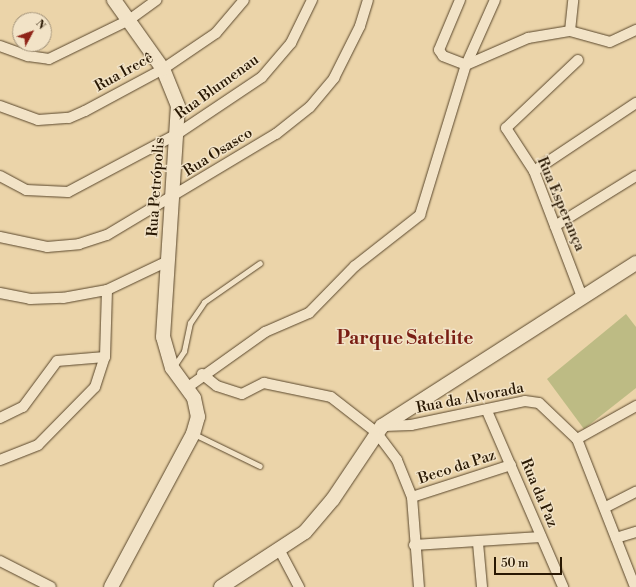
<!DOCTYPE html>
<meta charset="utf-8">
<style>
body{margin:0}
#map{position:relative;width:636px;height:587px;overflow:hidden;background:#ebd4a9;font-family:"Libre Bodoni",serif}
div>[style]{position:absolute}
.green>*{inset:0;background:#bdbb84}
.roads{filter:drop-shadow(0 0 1px #5a472c) drop-shadow(0 0 1px #5a472c)}
.lane>*{height:5px;margin:-2.5px;padding:0 2.5px;transform-origin:2.5px;border-radius:2.5px;background:#f2e3c7}
.street>*{height:10px;margin:-5px;padding:0 5px;transform-origin:5px;border-radius:5px;background:#f2e3c7}
.secondary>*{height:14px;margin:-7px;padding:0 7px;transform-origin:7px;border-radius:7px;background:#f2e3c7}
span{translate:-50% -50%;white-space:nowrap;text-align:center;line-height:1.15;-webkit-text-stroke:3px #f2e3c7;paint-order:stroke}
.street-label{font-size:15px;color:#291803}
.district-label{font-size:19px;color:#7a1f14;font-weight:700}
.north{position:absolute;left:12px;top:12px;width:40px;height:40px;box-sizing:border-box;background:#f2e3c7;border:1px solid #a29279;border-radius:50%;rotate:49deg;font-size:11px;font-weight:700;line-height:16px;text-align:center;color:#291803}
.north::after{content:'';display:block;margin:auto;width:14px;height:18px;background:#8f2418;clip-path:polygon(50% 0,100% 100%,50% 72%,0 100%)}
.scale{position:absolute;left:494px;top:557px;width:68px;height:18px;box-sizing:border-box;border:2px solid #291803;border-top:0;padding-left:5px;font-size:12px;line-height:14px;white-space:nowrap;color:#291803;-webkit-text-stroke:3px #f2e3c7;paint-order:stroke}
</style>
<div id="map">
<div class="green">
<div style="clip-path:polygon(626px 314px,636px 327px,636px 388px,584px 429px,547px 379px)"></div>
</div>
<div class="roads">
<div class="lane">
<div style="left:174px;top:366px;width:18px;rotate:-56deg"></div>
<div style="left:184px;top:351px;width:29px;rotate:-78deg"></div>
<div style="left:190px;top:323px;width:25px;rotate:-56deg"></div>
<div style="left:204px;top:302px;width:68px;rotate:-34.9deg"></div>
<div style="left:194px;top:434px;width:73px;rotate:25.9deg"></div>
</div>
<div class="street">
<div style="left:460px;top:0;width:54px;rotate:112.8deg"></div>
<div style="left:439px;top:50px;width:7px;rotate:56deg"></div>
<div style="left:443px;top:56px;width:25px;rotate:21deg"></div>
<div style="left:466px;top:65px;width:68px;rotate:-23.5deg"></div>
<div style="left:528px;top:38px;width:43px;rotate:-9.5deg"></div>
<div style="left:570px;top:31px;width:41px;rotate:15.4deg"></div>
<div style="left:610px;top:42px;width:29px;rotate:-25deg"></div>
<div style="left:570px;top:31px;width:31px;rotate:-84deg"></div>
<div style="left:0;top:46px;width:30px;rotate:20deg"></div>
<div style="left:28px;top:56px;width:21px;rotate:8deg"></div>
<div style="left:49px;top:59px;width:89px;rotate:-26deg"></div>
<div style="left:129px;top:20px;width:34px;rotate:-36deg"></div>
<div style="left:578px;top:60px;width:99px;rotate:136.6deg"></div>
<div style="left:506px;top:128px;width:51px;rotate:56.9deg"></div>
<div style="left:534px;top:171px;width:135px;rotate:69.1deg"></div>
<div style="left:0;top:106px;width:40px;rotate:20.2deg"></div>
<div style="left:38px;top:120px;width:31px;rotate:-4deg"></div>
<div style="left:69px;top:118px;width:17px;rotate:-24deg"></div>
<div style="left:85px;top:111px;width:89px;rotate:-28.3deg"></div>
<div style="left:163px;top:69px;width:64px;rotate:-34.2deg"></div>
<div style="left:216px;top:33px;width:43px;rotate:-49.7deg"></div>
<div style="left:534px;top:171px;width:123px;rotate:-33.7deg"></div>
<div style="left:0;top:176px;width:30px;rotate:28deg"></div>
<div style="left:26px;top:190px;width:42px;rotate:2.7deg"></div>
<div style="left:68px;top:192px;width:123px;rotate:-28deg"></div>
<div style="left:177px;top:134px;width:102px;rotate:-33.8deg"></div>
<div style="left:262px;top:77px;width:45px;rotate:-49.5deg"></div>
<div style="left:291px;top:43px;width:48px;rotate:-64deg"></div>
<div style="left:555px;top:226px;width:95px;rotate:-31.7deg"></div>
<div style="left:0;top:237px;width:48px;rotate:12deg"></div>
<div style="left:47px;top:247px;width:32px;rotate:-5deg"></div>
<div style="left:79px;top:244px;width:29px;rotate:-18deg"></div>
<div style="left:107px;top:235px;width:197px;rotate:-30.9deg"></div>
<div style="left:276px;top:134px;width:43px;rotate:-38.5deg"></div>
<div style="left:310px;top:107px;width:38px;rotate:-50deg"></div>
<div style="left:334px;top:78px;width:58px;rotate:-63.4deg"></div>
<div style="left:360px;top:26px;width:27px;rotate:-73deg"></div>
<div style="left:0;top:293px;width:31px;rotate:11deg"></div>
<div style="left:30px;top:299px;width:33px;rotate:-2deg"></div>
<div style="left:63px;top:298px;width:45px;rotate:-10.3deg"></div>
<div style="left:107px;top:290px;width:68px;rotate:-25.4deg"></div>
<div style="left:202px;top:374px;width:19px;rotate:39deg"></div>
<div style="left:217px;top:386px;width:26px;rotate:18deg"></div>
<div style="left:242px;top:394px;width:25px;rotate:-27deg"></div>
<div style="left:264px;top:383px;width:68px;rotate:11.8deg"></div>
<div style="left:331px;top:397px;width:57px;rotate:37.9deg"></div>
<div style="left:376px;top:432px;width:35px;rotate:53deg"></div>
<div style="left:397px;top:460px;width:40px;rotate:68deg"></div>
<div style="left:412px;top:497px;width:90px;rotate:85.6deg"></div>
<div style="left:188px;top:387px;width:95px;rotate:-35.5deg"></div>
<div style="left:265px;top:332px;width:48px;rotate:-23.4deg"></div>
<div style="left:309px;top:313px;width:66px;rotate:-45.6deg"></div>
<div style="left:355px;top:266px;width:83px;rotate:-38.1deg"></div>
<div style="left:420px;top:215px;width:157px;rotate:-73deg"></div>
<div style="left:466px;top:65px;width:71px;rotate:-66deg"></div>
<div style="left:487px;top:411px;width:192px;rotate:66.6deg"></div>
<div style="left:0;top:418px;width:25px;rotate:-26deg"></div>
<div style="left:23px;top:407px;width:57px;rotate:-53.5deg"></div>
<div style="left:57px;top:361px;width:48px;rotate:-4.8deg"></div>
<div style="left:384px;top:426px;width:27px;rotate:-2deg"></div>
<div style="left:411px;top:425px;width:116px;rotate:-11.9deg"></div>
<div style="left:525px;top:401px;width:14px;rotate:8deg"></div>
<div style="left:539px;top:403px;width:52px;rotate:43.5deg"></div>
<div style="left:577px;top:439px;width:159px;rotate:68.6deg"></div>
<div style="left:577px;top:439px;width:68px;rotate:-29.2deg"></div>
<div style="left:0;top:460px;width:41px;rotate:-21.5deg"></div>
<div style="left:38px;top:445px;width:81px;rotate:-45.5deg"></div>
<div style="left:95px;top:387px;width:32px;rotate:-72deg"></div>
<div style="left:105px;top:357px;width:67px;rotate:-88.3deg"></div>
<div style="left:412px;top:497px;width:104px;rotate:-17.9deg"></div>
<div style="left:606px;top:507px;width:34px;rotate:-27deg"></div>
<div style="left:616px;top:538px;width:21px;rotate:-17deg"></div>
<div style="left:478px;top:543px;width:44px;rotate:84.8deg"></div>
<div style="left:414px;top:545px;width:127px;rotate:-3.6deg"></div>
<div style="left:280px;top:551px;width:41px;rotate:62.2deg"></div>
<div style="left:0;top:561px;width:57px;rotate:27deg"></div>
</div>
<div class="secondary">
<div style="left:111px;top:587px;width:174px;rotate:-61.8deg"></div>
<div style="left:193px;top:434px;width:18px;rotate:-74deg"></div>
<div style="left:198px;top:417px;width:19px;rotate:-102deg"></div>
<div style="left:194px;top:398px;width:37px;rotate:-126deg"></div>
<div style="left:172px;top:368px;width:32px;rotate:-106deg"></div>
<div style="left:163px;top:337px;width:231px;rotate:-86.3deg"></div>
<div style="left:178px;top:106px;width:40px;rotate:-112deg"></div>
<div style="left:163px;top:69px;width:85px;rotate:-125.4deg"></div>
<div style="left:221px;top:587px;width:100px;rotate:-33.2deg"></div>
<div style="left:305px;top:532px;width:43px;rotate:-49.7deg"></div>
<div style="left:333px;top:499px;width:88px;rotate:-56.1deg"></div>
<div style="left:382px;top:426px;width:302px;rotate:-32.7deg"></div>
</div>
</div>
<div class="street-label">
<span style="left:124px;top:72px;rotate:-29deg">Rua Irecê</span>
<span style="left:217px;top:87px;rotate:-36deg">Rua Blumenau</span>
<span style="left:218px;top:152px;rotate:-32deg">Rua Osasco</span>
<span style="left:156px;top:187px;rotate:-86deg">Rua Petrópolis</span>
<span style="left:561px;top:204px;rotate:67deg">Rua Esperança</span>
<span style="left:470px;top:398px;rotate:-11deg">Rua da Alvorada</span>
<span style="left:457px;top:467px;rotate:-18deg">Beco da Paz</span>
<span style="left:539px;top:493px;rotate:67deg">Rua da Paz</span>
</div>
<div class="district-label">
<span style="left:405px;top:339px">Parque Satelite</span>
</div>
<div class="north">N</div>
<div class="scale">50 m</div>
</div>
